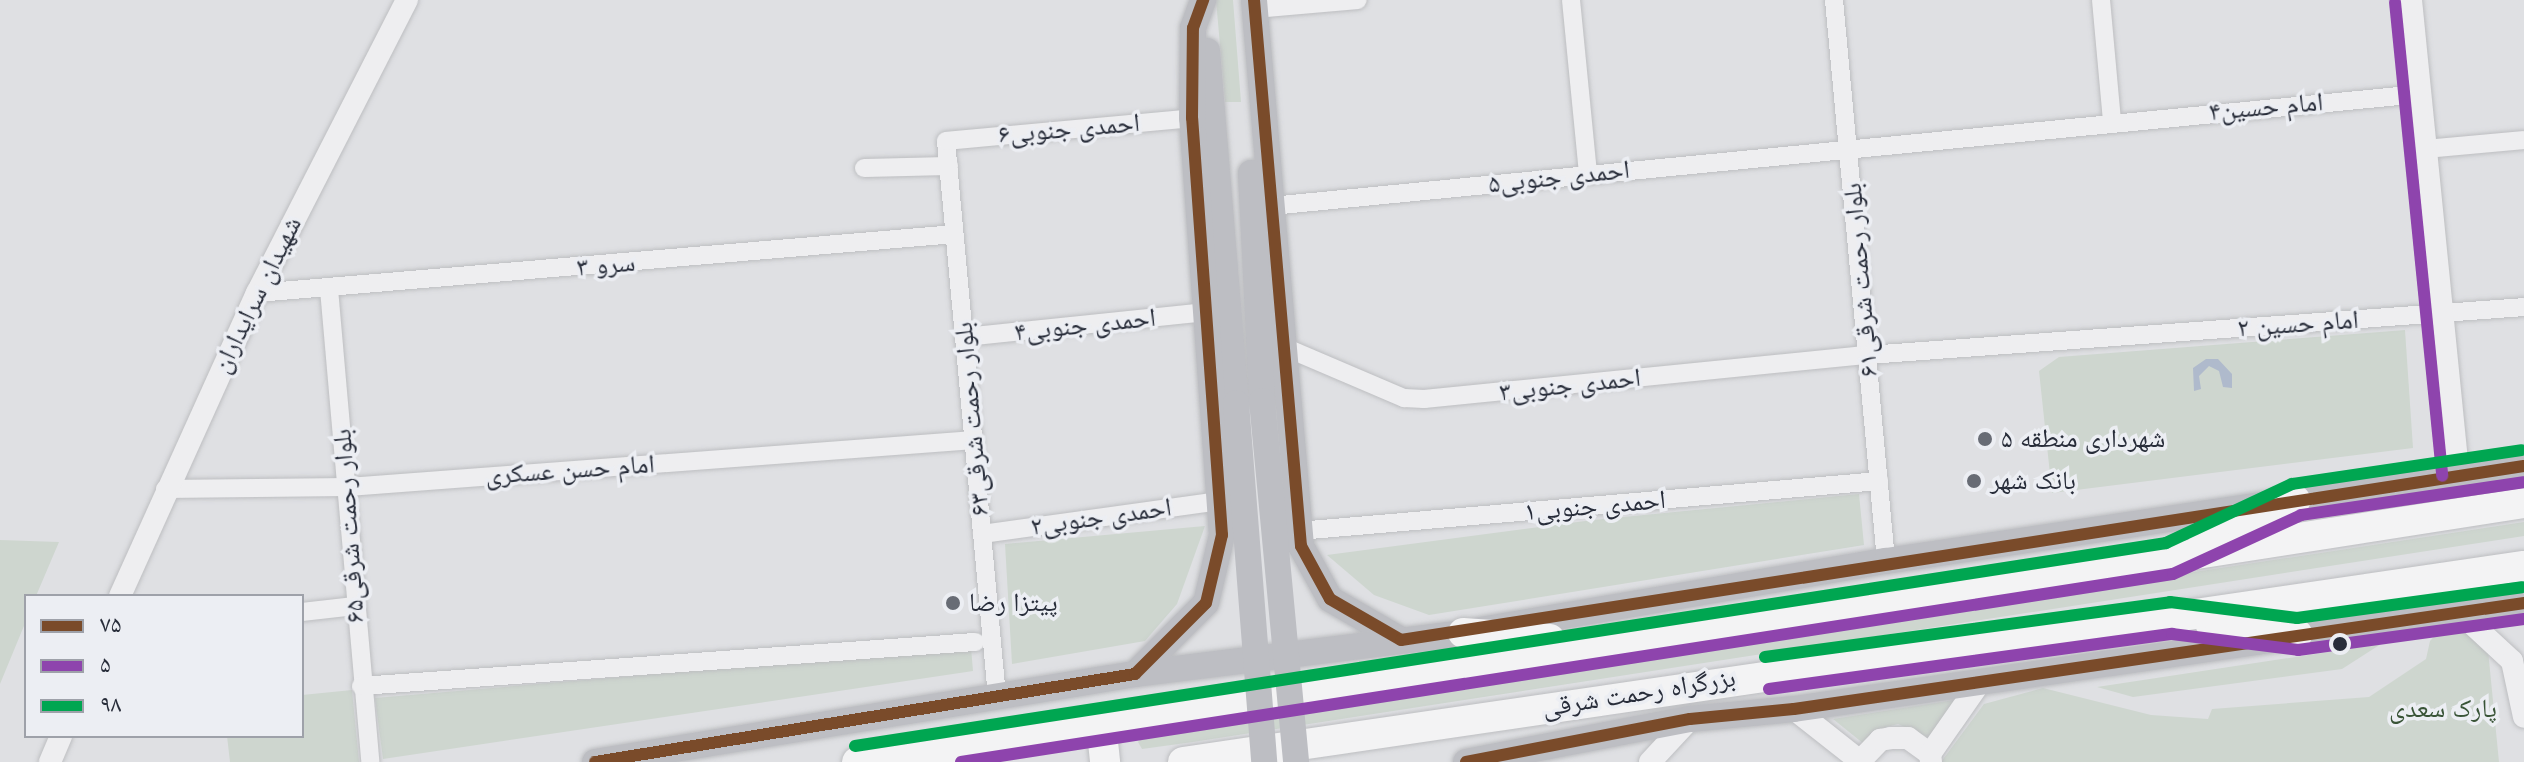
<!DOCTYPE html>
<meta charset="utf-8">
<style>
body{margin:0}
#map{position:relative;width:2524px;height:762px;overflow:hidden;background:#dfe0e3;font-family:Arial,"Noto Naskh Arabic",sans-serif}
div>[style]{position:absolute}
.green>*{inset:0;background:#ced6cf}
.water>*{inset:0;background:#afbacc}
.roads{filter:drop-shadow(0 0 2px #bdbec1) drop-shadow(0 0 2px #bdbec1)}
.minor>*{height:18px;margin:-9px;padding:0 9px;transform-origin:9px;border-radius:9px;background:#eeeef0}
.tertiary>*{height:22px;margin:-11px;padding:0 11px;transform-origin:11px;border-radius:11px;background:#eeeef0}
.secondary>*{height:26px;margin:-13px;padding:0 13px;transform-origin:13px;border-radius:13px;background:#bdbec3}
.trunk>*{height:30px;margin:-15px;padding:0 15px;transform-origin:15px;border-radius:15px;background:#f3f3f4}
.secondary-bridge>*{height:26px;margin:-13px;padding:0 13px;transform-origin:13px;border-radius:13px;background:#bdbec3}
.bus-1>*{height:12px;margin:-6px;padding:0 6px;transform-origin:6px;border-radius:6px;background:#7a4b2a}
.bus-2>*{height:12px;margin:-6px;padding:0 6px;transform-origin:6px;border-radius:6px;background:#8e44ad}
.bus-3>*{height:12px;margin:-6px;padding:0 6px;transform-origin:6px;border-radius:6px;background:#00a651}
.dots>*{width:22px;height:22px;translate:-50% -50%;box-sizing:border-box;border:4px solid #eceef3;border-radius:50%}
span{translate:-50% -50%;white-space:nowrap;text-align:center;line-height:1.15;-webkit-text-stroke:7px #eceef3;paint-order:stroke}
.street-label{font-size:26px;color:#282d3a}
.poi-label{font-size:26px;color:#282d3a}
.left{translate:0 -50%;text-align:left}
.park-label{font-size:26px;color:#395437}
.legend{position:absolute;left:24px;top:594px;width:280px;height:144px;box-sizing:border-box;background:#eceef3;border:2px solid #9ea1a9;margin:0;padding:10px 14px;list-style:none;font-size:24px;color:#282d3a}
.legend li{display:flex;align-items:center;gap:16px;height:40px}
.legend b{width:40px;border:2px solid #9ea1a9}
</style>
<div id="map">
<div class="green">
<div style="clip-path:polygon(1216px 0,1233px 0,1241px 102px,1225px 102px)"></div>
<div style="clip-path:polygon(2405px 330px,2413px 448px,2052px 493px,2039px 371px,2059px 357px)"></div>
<div style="clip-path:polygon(1859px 494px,1864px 545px,1429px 615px,1374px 595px,1327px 555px,1593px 520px)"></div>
<div style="clip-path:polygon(2524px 522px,2524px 536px,1193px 742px,1142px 749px,1138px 742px,1146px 732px,1194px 724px)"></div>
<div style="clip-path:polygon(1205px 526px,1177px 604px,1145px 641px,1012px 664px,1005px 544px)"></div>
<div style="clip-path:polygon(0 540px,59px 542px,36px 596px,26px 596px,26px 621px,0 684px)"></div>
<div style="clip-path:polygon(2450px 628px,2469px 632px,2488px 650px,2499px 762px,1941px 762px,1984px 704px,2043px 688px,2151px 715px,2208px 719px,2212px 709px,2369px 697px,2426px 659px,2430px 641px,2440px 630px)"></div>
<div style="clip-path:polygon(2381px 644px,2342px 669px,2133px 697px,2097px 687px)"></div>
<div style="clip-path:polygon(971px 647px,973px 671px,383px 759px,375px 698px)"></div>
<div style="clip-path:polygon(352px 690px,359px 762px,230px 762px,227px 736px,302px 736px,302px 695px)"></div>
<div style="clip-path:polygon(1954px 700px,1932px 739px,1898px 724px,1883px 728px,1864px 744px,1833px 719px)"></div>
</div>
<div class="water">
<div style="clip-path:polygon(2218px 359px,2232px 374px,2232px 388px,2223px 387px,2219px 371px,2209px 366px,2199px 376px,2201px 389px,2194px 391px,2193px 368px,2206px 359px)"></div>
</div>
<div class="roads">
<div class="minor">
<div style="left:1571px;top:0;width:175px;rotate:84.4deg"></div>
<div style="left:1834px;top:0;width:563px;rotate:84.7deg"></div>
<div style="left:2101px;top:0;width:121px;rotate:84.8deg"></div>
<div style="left:1255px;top:9px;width:103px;rotate:-5deg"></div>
<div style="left:2426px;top:149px;width:98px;rotate:-5.2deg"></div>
<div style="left:864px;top:168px;width:85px;rotate:-1.3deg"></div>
<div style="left:1271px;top:206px;width:1154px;rotate:-5.57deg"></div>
<div style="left:329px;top:289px;width:475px;rotate:85deg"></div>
<div style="left:257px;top:293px;width:700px;rotate:-4.83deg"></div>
<div style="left:964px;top:337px;width:242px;rotate:-5.9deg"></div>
<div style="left:1282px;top:346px;width:133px;rotate:23.1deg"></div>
<div style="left:1404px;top:398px;width:20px;rotate:3deg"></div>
<div style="left:1424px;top:399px;width:446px;rotate:-5.7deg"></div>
<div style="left:1868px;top:355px;width:658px;rotate:-4.18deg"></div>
<div style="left:165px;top:489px;width:183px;rotate:-0.6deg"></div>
<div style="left:348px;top:487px;width:628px;rotate:-4.29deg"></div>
<div style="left:1310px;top:530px;width:571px;rotate:-4.92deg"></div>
<div style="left:982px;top:534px;width:240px;rotate:-7.9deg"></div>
<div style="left:302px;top:612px;width:53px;rotate:-6.5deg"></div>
<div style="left:361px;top:686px;width:616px;rotate:-4.1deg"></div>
<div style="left:997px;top:697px;width:558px;rotate:-95.24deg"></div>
<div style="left:946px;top:141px;width:247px;rotate:-5.3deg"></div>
</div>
<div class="tertiary">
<div style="left:2411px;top:0;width:476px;rotate:84.3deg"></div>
<div style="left:120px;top:596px;width:333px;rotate:-65.7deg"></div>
<div style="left:257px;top:293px;width:329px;rotate:-62.9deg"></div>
<div style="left:2459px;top:612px;width:72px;rotate:42.8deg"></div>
<div style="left:2512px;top:661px;width:57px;rotate:77.9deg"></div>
<div style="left:1794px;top:709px;width:85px;rotate:38.3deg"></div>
<div style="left:1861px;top:760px;width:28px;rotate:-46deg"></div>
<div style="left:1880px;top:740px;width:11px;rotate:-10deg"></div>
<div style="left:1891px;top:738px;width:17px"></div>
<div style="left:1908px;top:738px;width:27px;rotate:36deg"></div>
<div style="left:50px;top:762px;width:28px;rotate:-67deg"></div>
<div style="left:1650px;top:762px;width:59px;rotate:-47.1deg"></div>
<div style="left:1931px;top:762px;width:8px;rotate:-97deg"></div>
<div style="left:1930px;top:754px;width:89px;rotate:-55.1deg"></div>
</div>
<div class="secondary">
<div style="left:1254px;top:0;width:548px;rotate:85.08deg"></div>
<div style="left:1301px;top:546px;width:60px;rotate:61.3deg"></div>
<div style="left:1330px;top:599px;width:82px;rotate:30deg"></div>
<div style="left:1207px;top:51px;width:353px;rotate:85.3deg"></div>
<div style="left:1251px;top:173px;width:228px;rotate:87.2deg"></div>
<div style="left:1135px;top:674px;width:100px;rotate:-45deg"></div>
<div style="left:1206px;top:603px;width:70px;rotate:-76.8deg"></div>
<div style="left:1222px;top:535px;width:418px;rotate:-94.1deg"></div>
<div style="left:1192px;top:118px;width:90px;rotate:-89.4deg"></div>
<div style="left:1193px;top:28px;width:30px;rotate:-70deg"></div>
<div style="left:595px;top:762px;width:547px;rotate:-9.26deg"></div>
<div style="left:1135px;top:674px;width:331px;rotate:-7.1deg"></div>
<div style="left:1463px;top:633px;width:429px;rotate:-9.7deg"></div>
<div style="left:1886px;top:561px;width:645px;rotate:-8.47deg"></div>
<div style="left:1466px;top:762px;width:228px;rotate:-10.9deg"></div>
<div style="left:1690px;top:719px;width:104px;rotate:-5.5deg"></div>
<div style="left:1794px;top:709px;width:738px;rotate:-8.26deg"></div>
</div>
<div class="trunk">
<div style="left:2203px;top:543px;width:102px;rotate:-24.8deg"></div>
<div style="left:2210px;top:623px;width:88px;rotate:7.2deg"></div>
<div style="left:1463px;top:633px;width:87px;rotate:3.9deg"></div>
<div style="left:1101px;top:723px;width:39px;rotate:84deg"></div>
<div style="left:857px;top:762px;width:1687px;rotate:-8.83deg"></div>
<div style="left:1183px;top:762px;width:1355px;rotate:-8.32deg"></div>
</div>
</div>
<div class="secondary-bridge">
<div style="left:1262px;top:401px;width:363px;rotate:84.6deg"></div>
<div style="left:1236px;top:403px;width:360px;rotate:85.5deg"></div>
</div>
<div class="bus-1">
<div style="left:1254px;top:0;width:548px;rotate:85.08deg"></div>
<div style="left:1301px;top:546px;width:60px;rotate:61.3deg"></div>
<div style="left:1330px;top:599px;width:82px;rotate:30deg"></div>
<div style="left:1401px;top:640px;width:1136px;rotate:-8.81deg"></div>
<div style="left:595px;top:762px;width:547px;rotate:-9.26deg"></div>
<div style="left:1135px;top:674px;width:100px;rotate:-45deg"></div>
<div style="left:1206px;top:603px;width:70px;rotate:-76.8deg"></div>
<div style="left:1222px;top:535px;width:418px;rotate:-94.1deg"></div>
<div style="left:1192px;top:118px;width:90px;rotate:-89.4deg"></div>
<div style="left:1193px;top:28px;width:30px;rotate:-70deg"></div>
<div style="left:1466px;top:762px;width:228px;rotate:-10.9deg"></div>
<div style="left:1690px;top:719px;width:104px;rotate:-5.5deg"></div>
<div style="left:1794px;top:709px;width:738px;rotate:-8.26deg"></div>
</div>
<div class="bus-2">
<div style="left:2395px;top:2px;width:476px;rotate:84.3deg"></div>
<div style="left:1769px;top:689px;width:407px;rotate:-7.8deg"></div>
<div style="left:2172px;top:634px;width:127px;rotate:7.2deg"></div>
<div style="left:2298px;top:650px;width:228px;rotate:-7.8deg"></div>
<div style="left:961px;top:762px;width:1226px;rotate:-8.82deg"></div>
<div style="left:2173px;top:574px;width:141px;rotate:-24.7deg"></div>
<div style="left:2301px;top:515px;width:225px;rotate:-8.4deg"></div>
</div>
<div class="bus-3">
<div style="left:1765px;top:657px;width:409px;rotate:-7.7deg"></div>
<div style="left:2170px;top:602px;width:128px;rotate:7.2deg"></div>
<div style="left:2297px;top:618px;width:227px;rotate:-7.8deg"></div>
<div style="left:855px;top:746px;width:1327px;rotate:-8.8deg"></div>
<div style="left:2166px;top:543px;width:139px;rotate:-25.1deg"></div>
<div style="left:2292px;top:484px;width:232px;rotate:-8.4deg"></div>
</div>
<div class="dots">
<div style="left:1985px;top:439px;background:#686c75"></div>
<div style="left:1974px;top:481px;background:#686c75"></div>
<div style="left:953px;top:603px;background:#686c75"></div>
<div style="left:2340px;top:644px;background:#282d3a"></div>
</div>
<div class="street-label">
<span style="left:2266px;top:107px;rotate:-5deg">امام حسین۴</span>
<span style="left:1069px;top:129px;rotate:-5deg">احمدی جنوبی۶</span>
<span style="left:1559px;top:177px;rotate:-6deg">احمدی جنوبی۵</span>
<span style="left:606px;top:265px;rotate:-5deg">سرو ۳</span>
<span style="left:1861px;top:280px;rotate:-95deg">بلوار رحمت شرقی۶۱</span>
<span style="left:257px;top:295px;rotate:-64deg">شهیدان سرایداران</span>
<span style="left:2298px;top:324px;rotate:-4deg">۲ امام حسین</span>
<span style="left:1085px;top:325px;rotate:-6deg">احمدی جنوبی۴</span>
<span style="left:1570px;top:385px;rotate:-6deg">احمدی جنوبی۳</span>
<span style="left:972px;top:419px;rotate:-95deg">بلوار رحمت شرقی۶۳</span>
<span style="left:570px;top:470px;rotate:-4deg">امام حسن عسکری</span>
<span style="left:1595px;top:506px;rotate:-5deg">احمدی جنوبی۱</span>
<span style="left:1101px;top:517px;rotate:-8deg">احمدی جنوبی۲</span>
<span style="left:349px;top:526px;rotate:-94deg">بلوار رحمت شرقی۶۵</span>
<span style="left:1639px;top:693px;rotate:-9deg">بزرگراه رحمت شرقی</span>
</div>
<div class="poi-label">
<span class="left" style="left:2001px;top:439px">شهرداری منطقه ۵</span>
<span class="left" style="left:1990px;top:481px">بانک شهر</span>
<span class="left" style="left:969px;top:603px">پیتزا رضا</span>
</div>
<div class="park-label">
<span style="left:2443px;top:709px">پارک سعدی</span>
</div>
<ul class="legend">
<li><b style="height:10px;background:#7a4b2a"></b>۷۵</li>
<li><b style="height:10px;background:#8e44ad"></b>۵</li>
<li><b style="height:10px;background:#00a651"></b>۹۸</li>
</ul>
</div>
